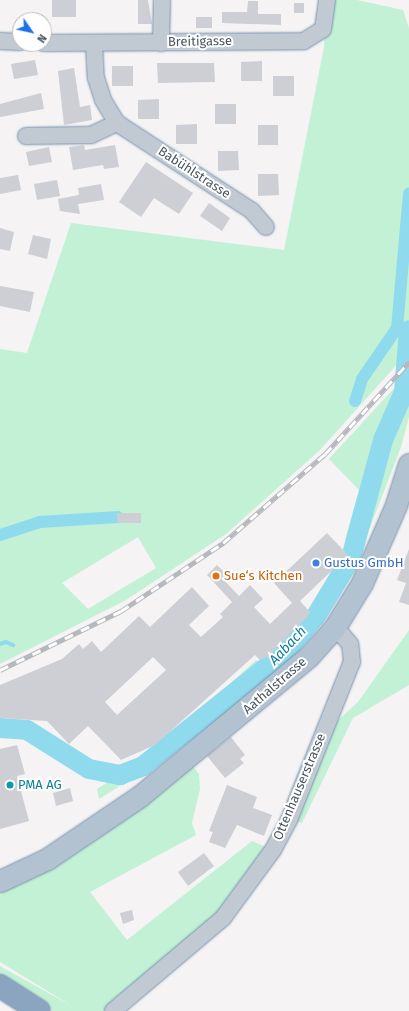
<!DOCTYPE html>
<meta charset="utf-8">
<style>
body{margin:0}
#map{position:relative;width:409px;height:1011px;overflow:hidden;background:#f5f3f3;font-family:"Fira Sans",sans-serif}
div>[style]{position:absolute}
.green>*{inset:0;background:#c3f1d5}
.stream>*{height:3.5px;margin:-1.75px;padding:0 1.75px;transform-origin:1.75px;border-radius:1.75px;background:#90daee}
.canal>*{height:12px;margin:-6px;padding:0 6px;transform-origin:6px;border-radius:6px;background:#90daee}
.river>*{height:20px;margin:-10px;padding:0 10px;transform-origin:10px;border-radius:10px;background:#90daee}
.building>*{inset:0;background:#cdcfd5}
.roads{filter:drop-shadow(0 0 1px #7690ad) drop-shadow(0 0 1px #7690ad)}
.minor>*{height:16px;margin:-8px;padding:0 8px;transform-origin:8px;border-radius:8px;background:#c1cad2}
.major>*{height:21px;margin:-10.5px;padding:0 10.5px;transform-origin:10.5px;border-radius:10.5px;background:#b3c2d1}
.highway>*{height:22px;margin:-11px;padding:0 11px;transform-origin:11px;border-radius:11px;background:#8ba5c1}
.rail>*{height:4.5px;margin-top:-2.25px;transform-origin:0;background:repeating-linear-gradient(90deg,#fff 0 9px,#b5b8bd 0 18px);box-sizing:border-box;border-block:1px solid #b5b8bd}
.dots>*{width:11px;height:11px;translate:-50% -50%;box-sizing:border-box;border:2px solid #fff;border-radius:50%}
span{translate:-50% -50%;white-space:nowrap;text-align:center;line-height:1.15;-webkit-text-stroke:4px #fff;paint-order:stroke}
.street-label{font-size:13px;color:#4a5661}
.shop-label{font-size:13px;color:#366cbe}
.left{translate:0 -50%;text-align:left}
.food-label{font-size:13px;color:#c56008}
.culture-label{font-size:13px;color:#0d838f}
.water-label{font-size:14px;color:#0c7c9b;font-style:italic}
.north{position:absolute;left:12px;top:12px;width:40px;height:40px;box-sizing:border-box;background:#fff;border:1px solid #b7bbc0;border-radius:50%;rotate:124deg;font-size:11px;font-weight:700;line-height:16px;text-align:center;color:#4a5661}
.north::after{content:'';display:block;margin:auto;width:14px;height:18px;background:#1a73e8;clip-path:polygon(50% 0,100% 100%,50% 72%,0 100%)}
</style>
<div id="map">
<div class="green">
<div style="clip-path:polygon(evenodd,327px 0,357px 0,403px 10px,409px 28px,409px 351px,320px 450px,226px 534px,126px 600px,0 664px,0 349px,27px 353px,71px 223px,284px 250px,324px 47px,327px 0,118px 513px,141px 513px,141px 523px,118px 523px,118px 513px,327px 0,138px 537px,156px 568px,88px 609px,62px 583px,138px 537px)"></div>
<div style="clip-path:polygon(409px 372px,409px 417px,401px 447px,356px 564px,324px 618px,266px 678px,144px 771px,99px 799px,97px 789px,158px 750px,256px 660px,262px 665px,310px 620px,351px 557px,345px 540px,359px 490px,329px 459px)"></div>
<div style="clip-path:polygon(409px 630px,409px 685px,353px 718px,302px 823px,289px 820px,322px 735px,358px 702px)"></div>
<div style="clip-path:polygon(187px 759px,199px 774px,200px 789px,192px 823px,196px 835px,90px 892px,127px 940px,252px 841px,273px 850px,257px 876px,113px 1011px,53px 1011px,0 977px,0 966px,72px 1006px,0 962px,0 881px)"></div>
</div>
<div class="stream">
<div style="left:0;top:644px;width:6px;rotate:-18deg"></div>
<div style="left:6px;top:642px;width:8px;rotate:23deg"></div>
<div style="left:40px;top:737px;width:6px;rotate:-59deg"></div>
</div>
<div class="canal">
<div style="left:355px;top:401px;width:23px;rotate:-72deg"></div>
<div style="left:362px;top:379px;width:62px;rotate:-55.5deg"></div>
<div style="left:397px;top:328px;width:135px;rotate:-84.9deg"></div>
<div style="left:0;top:535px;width:42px;rotate:-18deg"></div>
<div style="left:40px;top:522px;width:78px;rotate:-3.7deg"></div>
</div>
<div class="river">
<div style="left:0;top:728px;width:27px;rotate:4deg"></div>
<div style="left:27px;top:730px;width:73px;rotate:32.2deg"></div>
<div style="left:89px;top:769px;width:32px;rotate:11deg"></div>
<div style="left:120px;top:775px;width:25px;rotate:-21deg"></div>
<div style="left:143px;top:766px;width:179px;rotate:-38.7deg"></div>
<div style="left:283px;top:654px;width:50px;rotate:-49deg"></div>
<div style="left:316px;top:616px;width:68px;rotate:-58.9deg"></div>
<div style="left:351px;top:558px;width:122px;rotate:-74.8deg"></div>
<div style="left:383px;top:440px;width:52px;rotate:-66.4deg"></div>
<div style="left:404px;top:392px;width:62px;rotate:-85.4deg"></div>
</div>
<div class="building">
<div style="clip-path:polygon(52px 0,76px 0,76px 17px,52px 17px)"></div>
<div style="clip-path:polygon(138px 0,148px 0,152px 24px,138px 24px)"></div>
<div style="clip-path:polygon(248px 1px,258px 1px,258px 14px,281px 14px,281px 25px,222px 23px,222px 12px,247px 12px)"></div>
<div style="clip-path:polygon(294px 3px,304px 3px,304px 13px,294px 13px)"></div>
<div style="clip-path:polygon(196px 17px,212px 17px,212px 28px,196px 28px)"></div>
<div style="clip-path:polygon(35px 60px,38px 75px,14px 79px,11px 64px)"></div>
<div style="clip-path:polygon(262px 61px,262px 81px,241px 81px,241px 62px)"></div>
<div style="clip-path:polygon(157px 63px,214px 63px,215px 82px,158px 83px)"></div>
<div style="clip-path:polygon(112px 66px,133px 66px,133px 86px,112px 86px)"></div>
<div style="clip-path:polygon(74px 68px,80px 107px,90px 105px,92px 120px,64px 125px,58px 71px)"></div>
<div style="clip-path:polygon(273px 76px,294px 76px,294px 96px,273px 96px)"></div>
<div style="clip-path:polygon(41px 93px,44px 109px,0 117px,0 104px)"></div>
<div style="clip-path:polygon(159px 99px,159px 119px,138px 119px,138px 100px)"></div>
<div style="clip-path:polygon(215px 104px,236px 104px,236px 124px,215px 124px)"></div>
<div style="clip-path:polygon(197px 124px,197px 144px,176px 144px,176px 125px)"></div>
<div style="clip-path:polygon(258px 125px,278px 125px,278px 145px,258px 145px)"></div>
<div style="clip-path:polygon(84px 145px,85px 150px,115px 145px,119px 167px,104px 169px,103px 165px,73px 170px,69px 147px)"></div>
<div style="clip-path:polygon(49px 147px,52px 162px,29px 166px,26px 152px)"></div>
<div style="clip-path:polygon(218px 151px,238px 151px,239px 170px,218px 171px)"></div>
<div style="clip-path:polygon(146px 162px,193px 193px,179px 214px,154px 198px,141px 217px,119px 202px)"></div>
<div style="clip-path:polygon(258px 174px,278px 174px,279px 195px,258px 196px)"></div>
<div style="clip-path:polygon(18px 175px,21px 190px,0 194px,0 178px)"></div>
<div style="clip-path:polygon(57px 180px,60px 196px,37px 200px,34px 184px)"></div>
<div style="clip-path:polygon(101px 184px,104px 200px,78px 204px,80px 214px,60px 211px,58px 199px,79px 195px,78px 188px)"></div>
<div style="clip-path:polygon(209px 203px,230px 218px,222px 231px,200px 216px)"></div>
<div style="clip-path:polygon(0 228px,14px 232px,10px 251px,0 249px)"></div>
<div style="clip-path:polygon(33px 235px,51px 239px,47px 259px,28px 254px)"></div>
<div style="clip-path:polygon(0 286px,34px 292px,30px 312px,0 306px)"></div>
<div style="clip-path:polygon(117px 513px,141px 513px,141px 523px,118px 523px)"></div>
<div style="clip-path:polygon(evenodd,327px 533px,348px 555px,300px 601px,310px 612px,308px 616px,268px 656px,260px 660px,255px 655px,155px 745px,121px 760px,88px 726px,69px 744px,47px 721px,0 718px,0 685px,62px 659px,79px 644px,83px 649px,92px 641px,101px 652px,139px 616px,150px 627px,192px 587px,209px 606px,189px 625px,201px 637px,223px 617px,220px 614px,232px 602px,207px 575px,217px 565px,226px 574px,222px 578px,239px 596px,250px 585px,263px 599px,254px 607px,270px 624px,292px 603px,274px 583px,327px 533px,153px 657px,166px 670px,117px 715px,105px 702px,153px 657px)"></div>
<div style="clip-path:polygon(409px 549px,409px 605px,399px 602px,406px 583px,397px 580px)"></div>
<div style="clip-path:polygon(231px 737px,245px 755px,240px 759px,244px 763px,225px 778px,207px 756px)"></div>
<div style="clip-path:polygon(17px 745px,25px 774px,17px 776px,29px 821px,0 829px,0 749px)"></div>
<div style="clip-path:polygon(227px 785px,257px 797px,253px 808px,272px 815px,264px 836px,237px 825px,225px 848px,209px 842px,213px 832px,209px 831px)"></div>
<div style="clip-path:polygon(70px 788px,73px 801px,56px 806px,53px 793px)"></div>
<div style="clip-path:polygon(204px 853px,214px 866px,188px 886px,178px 872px)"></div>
<div style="clip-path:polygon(132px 910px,134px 920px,123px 924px,120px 913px)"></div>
</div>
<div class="roads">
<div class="minor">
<div style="left:0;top:41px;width:20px;rotate:3deg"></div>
<div style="left:44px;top:43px;width:260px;rotate:-0.4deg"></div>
<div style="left:304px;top:41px;width:22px;rotate:-32deg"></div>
<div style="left:323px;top:29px;width:29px;rotate:-82deg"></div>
<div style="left:161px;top:43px;width:43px;rotate:-88.7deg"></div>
<div style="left:94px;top:44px;width:34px;rotate:87deg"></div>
<div style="left:96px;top:78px;width:23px;rotate:72deg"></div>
<div style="left:103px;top:100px;width:27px;rotate:59deg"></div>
<div style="left:117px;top:123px;width:161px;rotate:33.1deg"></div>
<div style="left:252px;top:211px;width:21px;rotate:49deg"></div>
<div style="left:26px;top:136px;width:65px;rotate:-0.9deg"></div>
<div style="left:91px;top:135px;width:29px;rotate:-25deg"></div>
<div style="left:113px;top:1011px;width:144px;rotate:-40.2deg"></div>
<div style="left:223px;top:918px;width:84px;rotate:-53.7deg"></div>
<div style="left:273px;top:850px;width:34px;rotate:-62deg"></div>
<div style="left:289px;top:820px;width:170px;rotate:-68.3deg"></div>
<div style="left:352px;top:662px;width:18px;rotate:-96deg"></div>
<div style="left:350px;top:644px;width:23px;rotate:-131deg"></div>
</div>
<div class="major">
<div style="left:0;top:881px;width:52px;rotate:-25.1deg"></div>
<div style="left:47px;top:859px;width:112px;rotate:-34.1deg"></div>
<div style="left:140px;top:796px;width:219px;rotate:-39.6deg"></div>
<div style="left:309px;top:656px;width:39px;rotate:-48deg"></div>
<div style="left:335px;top:627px;width:52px;rotate:-58.5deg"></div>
<div style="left:362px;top:583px;width:85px;rotate:-66.4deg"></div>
<div style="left:396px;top:505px;width:43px;rotate:-72.4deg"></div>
</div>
<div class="highway">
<div style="left:0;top:986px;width:46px;rotate:32.7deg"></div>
</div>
</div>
<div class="rail">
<div style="left:0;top:670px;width:135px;rotate:-26deg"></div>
<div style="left:121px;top:611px;width:123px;rotate:-33.7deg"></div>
<div style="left:223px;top:543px;width:135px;rotate:-41.1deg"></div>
<div style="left:325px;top:454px;width:125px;rotate:-47.6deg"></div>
</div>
<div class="dots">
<div style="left:316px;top:563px;background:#3f7fe0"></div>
<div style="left:216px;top:576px;background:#e8710a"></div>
<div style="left:10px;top:785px;background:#0f9aa8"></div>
</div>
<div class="street-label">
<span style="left:200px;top:42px;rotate:-1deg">Breitigasse</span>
<span style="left:194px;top:173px;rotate:33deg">Babühlstrasse</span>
<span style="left:275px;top:686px;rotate:-41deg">Aathalstrasse</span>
<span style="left:300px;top:787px;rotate:-67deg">Ottenhauserstrasse</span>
</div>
<div class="shop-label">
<span class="left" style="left:324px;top:563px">Gustus GmbH</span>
</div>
<div class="food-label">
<span class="left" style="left:224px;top:576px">Sue‘s Kitchen</span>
</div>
<div class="culture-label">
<span class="left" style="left:18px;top:785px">PMA AG</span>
</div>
<div class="water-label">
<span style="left:288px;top:646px;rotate:-47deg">Aabach</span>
</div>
<div class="north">N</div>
</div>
